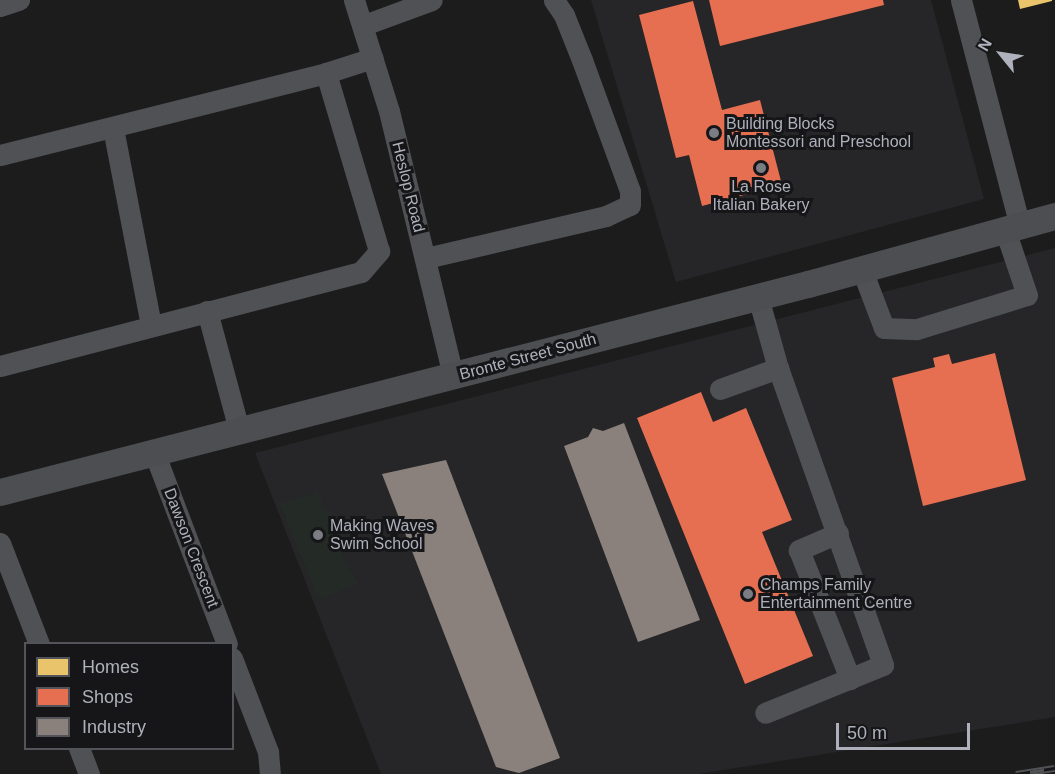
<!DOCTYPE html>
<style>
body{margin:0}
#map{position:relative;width:1055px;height:774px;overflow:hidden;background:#1c1c1c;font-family:Arial,sans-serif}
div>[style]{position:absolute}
.built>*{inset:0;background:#262628}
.green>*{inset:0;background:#242b26}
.homes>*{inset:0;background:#e9c46a}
.shops>*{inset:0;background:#e76f51}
.industry>*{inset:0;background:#8a817c}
.minor>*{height:21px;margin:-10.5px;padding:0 10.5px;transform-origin:10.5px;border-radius:10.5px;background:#505155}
.major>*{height:27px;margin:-13.5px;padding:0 13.5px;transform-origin:13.5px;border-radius:13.5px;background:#4d4e51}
.rail>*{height:7px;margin-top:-3.5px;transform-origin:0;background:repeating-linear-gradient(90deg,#161618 0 14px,#515255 0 28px);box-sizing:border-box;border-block:2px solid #515255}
.dots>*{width:16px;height:16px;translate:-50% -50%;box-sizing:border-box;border:3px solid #161618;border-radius:50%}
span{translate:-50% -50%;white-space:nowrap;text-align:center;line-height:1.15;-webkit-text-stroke:6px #161618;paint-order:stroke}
.poi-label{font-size:16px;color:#aeb1bc}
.left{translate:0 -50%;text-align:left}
.street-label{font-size:16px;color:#aeb1bc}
.legend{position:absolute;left:24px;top:642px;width:210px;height:108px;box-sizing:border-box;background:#161618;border:2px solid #53545a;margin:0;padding:8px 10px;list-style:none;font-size:18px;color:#aeb1bc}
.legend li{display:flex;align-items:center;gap:12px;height:30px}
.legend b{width:30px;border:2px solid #53545a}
.north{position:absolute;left:971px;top:24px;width:60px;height:60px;-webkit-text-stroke:4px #161618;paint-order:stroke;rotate:300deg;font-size:16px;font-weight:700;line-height:24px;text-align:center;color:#aeb1bc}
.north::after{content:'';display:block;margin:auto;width:21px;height:27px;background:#aeb1bc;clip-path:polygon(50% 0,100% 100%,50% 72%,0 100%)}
.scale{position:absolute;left:836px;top:723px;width:134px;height:27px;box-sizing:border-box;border:3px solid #aeb1bc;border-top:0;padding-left:8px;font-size:18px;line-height:21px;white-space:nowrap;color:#aeb1bc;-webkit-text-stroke:4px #161618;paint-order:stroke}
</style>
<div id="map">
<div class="built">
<div style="clip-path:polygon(591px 0,931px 0,984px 199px,676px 282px)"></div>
<div style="clip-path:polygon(1055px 248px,1055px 717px,699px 774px,381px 774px,255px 453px)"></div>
</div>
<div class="green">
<div style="clip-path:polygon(318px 492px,325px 510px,331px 512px,333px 520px,338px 517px,348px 551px,341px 553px,358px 584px,319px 599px,280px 504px)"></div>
</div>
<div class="homes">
<div style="clip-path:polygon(1018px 0,1052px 0,1052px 1px,1020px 9px)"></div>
</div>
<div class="shops">
<div style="clip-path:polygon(709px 0,883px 0,884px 5px,720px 46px)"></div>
<div style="clip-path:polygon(693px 1px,722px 110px,760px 100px,782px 185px,702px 206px,689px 155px,676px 158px,639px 15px)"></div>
<div style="clip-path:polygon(995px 353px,1026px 480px,923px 506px,892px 378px,935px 367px,933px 358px,949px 354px,952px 364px)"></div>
<div style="clip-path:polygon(701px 392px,713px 422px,746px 408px,792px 520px,762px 532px,813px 656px,745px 684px,637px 418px)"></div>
</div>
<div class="industry">
<div style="clip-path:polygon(624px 423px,700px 620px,638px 642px,564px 446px,588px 437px,593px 428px,603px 431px)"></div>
<div style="clip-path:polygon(446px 460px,560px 758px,519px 773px,496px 767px,382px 474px)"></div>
</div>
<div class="minor">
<div style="left:354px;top:0;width:116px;rotate:72.5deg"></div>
<div style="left:389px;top:111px;width:273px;rotate:76.4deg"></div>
<div style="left:961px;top:0;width:234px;rotate:75.4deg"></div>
<div style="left:0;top:6px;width:20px;rotate:-18deg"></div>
<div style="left:364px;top:25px;width:72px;rotate:-20.2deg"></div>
<div style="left:113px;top:128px;width:202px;rotate:79.1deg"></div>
<div style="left:0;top:155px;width:336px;rotate:-14.1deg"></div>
<div style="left:326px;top:73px;width:49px;rotate:-17.7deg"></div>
<div style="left:426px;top:258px;width:185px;rotate:-13.1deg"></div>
<div style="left:606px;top:216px;width:26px;rotate:-25deg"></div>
<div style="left:630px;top:205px;width:14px;rotate:-90deg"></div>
<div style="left:630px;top:191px;width:140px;rotate:-110.1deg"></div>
<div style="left:582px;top:60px;width:48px;rotate:-111.8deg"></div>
<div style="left:564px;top:15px;width:18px;rotate:-124deg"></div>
<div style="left:862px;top:270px;width:62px;rotate:69.2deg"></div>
<div style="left:884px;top:328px;width:33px;rotate:2deg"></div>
<div style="left:917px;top:329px;width:115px;rotate:-17.2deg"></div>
<div style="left:1027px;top:295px;width:69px;rotate:-108.7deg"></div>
<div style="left:758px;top:297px;width:74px;rotate:74.3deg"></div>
<div style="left:778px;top:368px;width:315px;rotate:70.5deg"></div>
<div style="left:883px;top:665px;width:127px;rotate:157.9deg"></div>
<div style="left:207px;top:311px;width:123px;rotate:74.9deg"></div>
<div style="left:0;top:366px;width:373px;rotate:-14.6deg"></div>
<div style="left:361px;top:272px;width:28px;rotate:-49deg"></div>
<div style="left:379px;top:251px;width:186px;rotate:-106.6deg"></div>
<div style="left:720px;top:389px;width:62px;rotate:-19.9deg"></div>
<div style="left:154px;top:452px;width:205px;rotate:69.2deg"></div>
<div style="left:838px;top:533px;width:43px;rotate:156.4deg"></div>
<div style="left:799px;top:550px;width:139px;rotate:68.4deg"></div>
<div style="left:0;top:543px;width:108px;rotate:68.9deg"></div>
<div style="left:232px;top:658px;width:101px;rotate:69deg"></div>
<div style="left:268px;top:752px;width:22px;rotate:85deg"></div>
<div style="left:79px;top:748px;width:28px;rotate:69deg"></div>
</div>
<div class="major">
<div style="left:0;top:492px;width:834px;rotate:-14.44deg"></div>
<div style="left:808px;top:284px;width:256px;rotate:-15.4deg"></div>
</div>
<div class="rail">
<div style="left:1016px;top:774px;width:39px;rotate:-9deg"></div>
</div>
<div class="dots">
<div style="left:714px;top:133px;background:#7b7d84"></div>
<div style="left:761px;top:168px;background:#7b7d84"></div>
<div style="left:318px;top:535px;background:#7b7d84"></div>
<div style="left:748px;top:594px;background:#7b7d84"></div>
</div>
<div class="poi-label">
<span class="left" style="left:726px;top:133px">Building Blocks<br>Montessori and Preschool</span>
<span style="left:761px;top:196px">La Rose<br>Italian Bakery</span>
<span class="left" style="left:330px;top:535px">Making Waves<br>Swim School</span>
<span class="left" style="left:760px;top:594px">Champs Family<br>Entertainment Centre</span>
</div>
<div class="street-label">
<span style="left:408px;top:187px;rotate:76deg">Heslop Road</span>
<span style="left:528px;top:357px;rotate:-15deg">Bronte Street South</span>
<span style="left:191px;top:548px;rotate:69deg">Dawson Crescent</span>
</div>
<ul class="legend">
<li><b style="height:16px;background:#e9c46a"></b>Homes</li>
<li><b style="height:16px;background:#e76f51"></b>Shops</li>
<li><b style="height:16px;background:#8a817c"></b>Industry</li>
</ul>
<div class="north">N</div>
<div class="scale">50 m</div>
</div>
